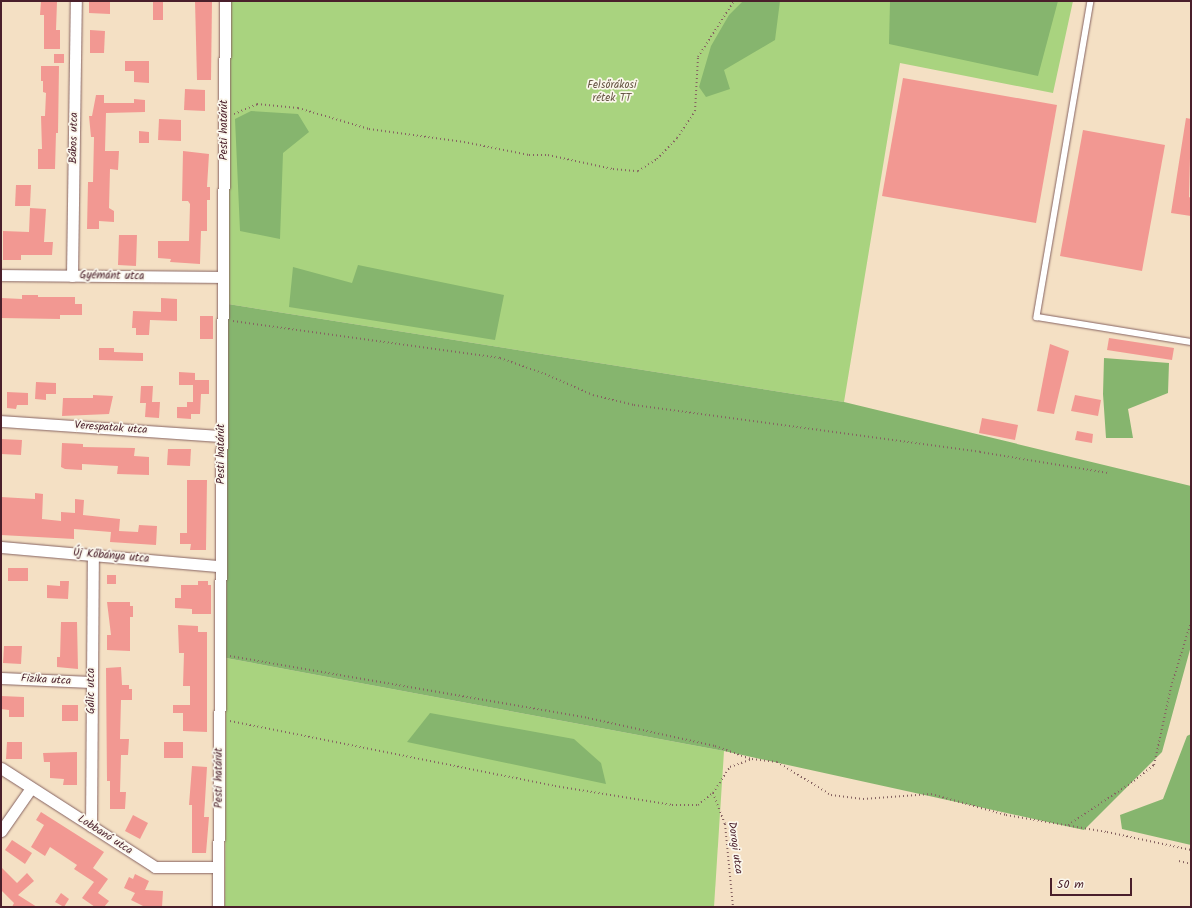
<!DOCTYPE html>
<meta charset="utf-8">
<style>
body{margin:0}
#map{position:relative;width:1192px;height:908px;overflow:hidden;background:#f4e0c4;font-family:Kalam,sans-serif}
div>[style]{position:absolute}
.green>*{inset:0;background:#a9d37f}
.forest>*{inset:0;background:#86b56e}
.building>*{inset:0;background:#f29892}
.path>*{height:2px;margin-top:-1px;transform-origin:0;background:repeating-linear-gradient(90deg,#866361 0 1px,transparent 0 4px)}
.roads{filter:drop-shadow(0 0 1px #866361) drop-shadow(0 0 1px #866361)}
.lane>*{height:5.5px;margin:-2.75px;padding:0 2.75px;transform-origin:2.75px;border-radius:2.75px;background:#fff}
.street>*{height:11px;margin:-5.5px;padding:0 5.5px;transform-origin:5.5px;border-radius:5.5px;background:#fff}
span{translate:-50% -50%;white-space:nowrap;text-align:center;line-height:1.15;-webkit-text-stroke:3.5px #fbf7ec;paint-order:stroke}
.park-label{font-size:11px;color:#654}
.street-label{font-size:11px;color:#4a1f2b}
.frame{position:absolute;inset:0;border:2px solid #4a1f2b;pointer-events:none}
.scale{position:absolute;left:1050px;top:878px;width:82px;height:18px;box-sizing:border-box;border:2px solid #4a1f2b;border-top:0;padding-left:5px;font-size:12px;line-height:14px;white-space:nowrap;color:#4a1f2b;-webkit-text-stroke:3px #fbf7ec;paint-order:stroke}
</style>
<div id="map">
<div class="green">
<div style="clip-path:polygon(230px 1px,1073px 1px,1053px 93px,900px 63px,844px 402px,228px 304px)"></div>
<div style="clip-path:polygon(226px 658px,724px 751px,714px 907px,225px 907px)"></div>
</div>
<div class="forest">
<div style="clip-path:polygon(743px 1px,780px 1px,775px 40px,724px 70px,730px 89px,706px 97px,699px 87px,711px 46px,729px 15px)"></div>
<div style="clip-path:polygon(890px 1px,1058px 1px,1038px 76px,889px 44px)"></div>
<div style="clip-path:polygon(251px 111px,298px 114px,309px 132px,283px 153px,280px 239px,240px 231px,235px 119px)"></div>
<div style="clip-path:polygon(358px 265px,504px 295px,495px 340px,289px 307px,293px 267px,352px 283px)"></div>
<div style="clip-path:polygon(228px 304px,844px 402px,1191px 486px,1191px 646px,1162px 752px,1084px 830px,724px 751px,226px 658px)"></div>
<div style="clip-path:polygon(1104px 358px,1169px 363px,1168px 393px,1128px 409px,1133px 438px,1106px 438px,1103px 394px)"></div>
<div style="clip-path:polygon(430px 713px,574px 739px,601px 763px,606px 784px,407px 742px)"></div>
<div style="clip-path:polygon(1191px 734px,1191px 845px,1122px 829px,1120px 815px,1163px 799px,1187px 736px)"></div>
</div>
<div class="building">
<div style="clip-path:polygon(41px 1px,57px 2px,56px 30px,60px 30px,60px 49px,44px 49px,44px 15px,40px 15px)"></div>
<div style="clip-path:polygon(89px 1px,110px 2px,110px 14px,89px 13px)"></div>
<div style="clip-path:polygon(153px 1px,163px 1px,163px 20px,153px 20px)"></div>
<div style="clip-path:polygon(195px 1px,212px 1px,211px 80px,197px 80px)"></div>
<div style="clip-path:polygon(90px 30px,105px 31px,104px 53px,90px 53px)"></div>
<div style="clip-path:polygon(54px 54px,64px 54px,64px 63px,54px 63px)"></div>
<div style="clip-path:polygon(125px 61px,149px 61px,149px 83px,134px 82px,134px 71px,125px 71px)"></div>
<div style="clip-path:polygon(41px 66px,59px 66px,58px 133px,56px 133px,55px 169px,38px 169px,38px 149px,42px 149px,41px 116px,45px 116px,46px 93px,43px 92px,43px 81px,41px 81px)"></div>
<div style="clip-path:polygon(903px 78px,1057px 105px,1036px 223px,882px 196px)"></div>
<div style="clip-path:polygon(185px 89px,205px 90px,205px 111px,184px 110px)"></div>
<div style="clip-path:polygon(96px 95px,104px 95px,104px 103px,134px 103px,134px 99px,145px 100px,145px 112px,106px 113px,105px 151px,119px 151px,118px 170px,110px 169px,109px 208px,114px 211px,114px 222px,99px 221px,99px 229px,87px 229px,88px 182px,93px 182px,94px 137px,91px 137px,89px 116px,92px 116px)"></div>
<div style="clip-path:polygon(1186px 118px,1191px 119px,1189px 197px,1191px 198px,1191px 216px,1171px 213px)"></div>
<div style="clip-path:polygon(159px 119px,181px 120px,181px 141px,158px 140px)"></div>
<div style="clip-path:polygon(1083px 130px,1165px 145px,1142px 271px,1060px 256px)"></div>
<div style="clip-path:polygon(139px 131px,149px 132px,149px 143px,139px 143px)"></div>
<div style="clip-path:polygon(183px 151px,209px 154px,207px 187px,210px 187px,210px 200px,207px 200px,207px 231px,201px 231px,200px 264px,170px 262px,171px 259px,158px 258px,158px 241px,189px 241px,190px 204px,188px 201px,182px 201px)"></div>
<div style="clip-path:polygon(16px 185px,31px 185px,30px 206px,15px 206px)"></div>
<div style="clip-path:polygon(30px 208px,46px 209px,44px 242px,53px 242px,52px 255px,21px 255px,21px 260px,3px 260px,3px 231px,29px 232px)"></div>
<div style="clip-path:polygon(119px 235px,137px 235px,136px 266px,118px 265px)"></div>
<div style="clip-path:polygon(22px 295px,38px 295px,38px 297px,75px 297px,75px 304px,82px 304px,82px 315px,60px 315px,60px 319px,1px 318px,1px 298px,22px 299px)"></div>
<div style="clip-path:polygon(161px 298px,177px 299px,177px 321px,150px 320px,149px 335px,136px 335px,136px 328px,132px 328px,133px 311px,161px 312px)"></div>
<div style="clip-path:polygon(200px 316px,213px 316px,213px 339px,200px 339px)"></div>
<div style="clip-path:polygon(1109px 338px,1174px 348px,1172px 360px,1107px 350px)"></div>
<div style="clip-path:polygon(1050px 344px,1069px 351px,1054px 414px,1037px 411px)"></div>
<div style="clip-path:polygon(99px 348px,114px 348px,114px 352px,143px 353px,143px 361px,99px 360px)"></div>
<div style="clip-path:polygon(179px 372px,195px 373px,195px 380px,209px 380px,209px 394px,201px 394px,200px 414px,191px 414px,191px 419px,177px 418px,177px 407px,187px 407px,187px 402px,193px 402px,193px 385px,179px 385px)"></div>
<div style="clip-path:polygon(36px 382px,56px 383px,56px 394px,46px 394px,46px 400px,35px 399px)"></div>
<div style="clip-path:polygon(141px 386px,153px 386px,152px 402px,160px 402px,159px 418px,145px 417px,146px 403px,140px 403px)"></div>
<div style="clip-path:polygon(7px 392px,28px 393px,28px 405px,17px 405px,16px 409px,7px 408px)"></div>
<div style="clip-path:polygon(93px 395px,113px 396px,109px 414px,62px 416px,63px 398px,93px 398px)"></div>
<div style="clip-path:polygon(1075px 395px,1101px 400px,1098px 416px,1071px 411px)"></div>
<div style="clip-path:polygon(982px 418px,1018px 425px,1015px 440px,979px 433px)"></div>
<div style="clip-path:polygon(1077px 431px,1093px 434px,1092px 443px,1075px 440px)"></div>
<div style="clip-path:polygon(1px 439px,22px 440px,21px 455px,1px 454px)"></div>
<div style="clip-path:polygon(62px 443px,83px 444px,83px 447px,135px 448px,134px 456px,149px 457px,149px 475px,117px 474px,118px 466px,82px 464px,82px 470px,65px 469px,61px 467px)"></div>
<div style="clip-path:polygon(168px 449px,191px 449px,190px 466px,167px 465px)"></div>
<div style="clip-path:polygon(187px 480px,207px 480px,206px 550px,190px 550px,191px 544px,180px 544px,180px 533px,187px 533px)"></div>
<div style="clip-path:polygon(35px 493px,43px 494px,42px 519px,61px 521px,61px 512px,75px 513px,75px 499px,84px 500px,83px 515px,120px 519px,119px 531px,138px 532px,139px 525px,157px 526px,156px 545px,110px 542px,111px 532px,74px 529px,74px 539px,1px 535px,1px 497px,35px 499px)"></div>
<div style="clip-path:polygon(8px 568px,28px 568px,28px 581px,8px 581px)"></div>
<div style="clip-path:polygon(107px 575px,116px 575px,116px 584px,107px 584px)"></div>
<div style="clip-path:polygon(60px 581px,69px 581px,68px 599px,47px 598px,47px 585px,60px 586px)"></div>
<div style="clip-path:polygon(198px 581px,208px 581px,208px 585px,211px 585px,211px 614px,192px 614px,192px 609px,175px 608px,175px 598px,181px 598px,181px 585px,198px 585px)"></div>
<div style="clip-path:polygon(107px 602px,130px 602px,130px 606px,133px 606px,133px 617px,130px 617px,130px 651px,107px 650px,107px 635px,111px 635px)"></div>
<div style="clip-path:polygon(61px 622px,77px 622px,78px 669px,57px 667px,57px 657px,60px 657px)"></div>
<div style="clip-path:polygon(178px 625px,198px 626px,198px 632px,207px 632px,207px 732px,183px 731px,183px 713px,173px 713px,173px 705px,190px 705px,190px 686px,183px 686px,184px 653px,179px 653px)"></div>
<div style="clip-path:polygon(4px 646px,22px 646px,21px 664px,3px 663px)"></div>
<div style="clip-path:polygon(121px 667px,122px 685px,129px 685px,129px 689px,132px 689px,132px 700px,121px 700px,120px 739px,129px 739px,128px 755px,121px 755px,120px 792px,126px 792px,125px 809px,110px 809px,110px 781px,107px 781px,106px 668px)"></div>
<div style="clip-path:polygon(1px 696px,24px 697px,24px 717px,9px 717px,9px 710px,1px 709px)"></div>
<div style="clip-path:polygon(62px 705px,78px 705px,78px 721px,62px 721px)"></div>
<div style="clip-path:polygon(7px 742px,22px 742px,22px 759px,6px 759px)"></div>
<div style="clip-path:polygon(164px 742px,183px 742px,183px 758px,164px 758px)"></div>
<div style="clip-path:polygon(77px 752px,77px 785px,63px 785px,64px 779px,50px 778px,50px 762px,44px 762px,43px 753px)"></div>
<div style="clip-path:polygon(192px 766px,207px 767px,204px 817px,209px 817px,206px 853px,192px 853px,192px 805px,189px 805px)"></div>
<div style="clip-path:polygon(41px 812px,104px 852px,93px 868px,108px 879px,98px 893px,109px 901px,104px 907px,95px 907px,82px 898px,94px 882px,74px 869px,77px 865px,50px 847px,45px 856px,31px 847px,44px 825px,36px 820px)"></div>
<div style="clip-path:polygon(133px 815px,148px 823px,140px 839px,125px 831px)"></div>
<div style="clip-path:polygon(12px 840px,32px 853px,25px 864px,5px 850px)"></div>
<div style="clip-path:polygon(1px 867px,17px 883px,27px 873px,34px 881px,18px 895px,37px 907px,12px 907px,14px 903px,1px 890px)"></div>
<div style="clip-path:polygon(135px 874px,149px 881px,145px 890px,163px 891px,162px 907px,145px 907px,131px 900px,135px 893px,124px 888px,129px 877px,133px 879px)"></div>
<div style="clip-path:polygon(61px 893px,69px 899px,64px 907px,55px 902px)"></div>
</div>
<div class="path">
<div style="left:234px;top:114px;width:25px;rotate:-23deg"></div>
<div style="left:257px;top:104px;width:41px;rotate:5.6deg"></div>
<div style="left:298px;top:108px;width:74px;rotate:16.5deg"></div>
<div style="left:369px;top:129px;width:96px;rotate:7.8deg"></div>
<div style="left:464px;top:142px;width:66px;rotate:11.3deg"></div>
<div style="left:529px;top:155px;width:19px"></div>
<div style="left:548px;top:155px;width:66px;rotate:12.2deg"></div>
<div style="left:613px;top:169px;width:25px;rotate:5deg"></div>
<div style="left:638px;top:171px;width:22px;rotate:-32deg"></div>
<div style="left:657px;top:159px;width:29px;rotate:-46deg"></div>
<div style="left:677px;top:138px;width:32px;rotate:-56deg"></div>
<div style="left:695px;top:111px;width:54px;rotate:-86.8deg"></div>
<div style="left:698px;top:57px;width:67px;rotate:-57.3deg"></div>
<div style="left:233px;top:321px;width:270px;rotate:7.9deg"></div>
<div style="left:500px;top:358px;width:48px;rotate:19.6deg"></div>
<div style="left:545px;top:374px;width:52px;rotate:23.6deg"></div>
<div style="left:593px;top:395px;width:42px;rotate:13.7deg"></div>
<div style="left:634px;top:405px;width:349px;rotate:7.7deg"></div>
<div style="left:980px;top:452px;width:130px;rotate:9.3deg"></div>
<div style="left:230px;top:656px;width:363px;rotate:9.8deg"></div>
<div style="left:588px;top:718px;width:130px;rotate:12.4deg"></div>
<div style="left:715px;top:746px;width:38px;rotate:20deg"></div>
<div style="left:230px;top:721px;width:331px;rotate:11.3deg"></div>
<div style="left:555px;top:786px;width:119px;rotate:9.2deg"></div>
<div style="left:672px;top:805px;width:26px"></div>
<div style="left:698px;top:805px;width:19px;rotate:-39deg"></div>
<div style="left:713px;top:793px;width:31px;rotate:-57deg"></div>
<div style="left:730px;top:767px;width:23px;rotate:-20deg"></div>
<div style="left:752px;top:759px;width:25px;rotate:7deg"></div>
<div style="left:777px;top:762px;width:63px;rotate:31.4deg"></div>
<div style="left:831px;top:795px;width:32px;rotate:7deg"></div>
<div style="left:863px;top:799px;width:68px;rotate:-4.2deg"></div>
<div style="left:931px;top:794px;width:78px;rotate:15.6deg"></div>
<div style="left:1006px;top:815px;width:102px;rotate:9.6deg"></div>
<div style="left:1107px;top:832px;width:86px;rotate:12.1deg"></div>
<div style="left:713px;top:793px;width:33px;rotate:69deg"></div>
<div style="left:725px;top:824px;width:83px;rotate:84.5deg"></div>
<div style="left:1068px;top:825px;width:79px;rotate:-33.7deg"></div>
<div style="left:1134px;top:781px;width:26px;rotate:-39deg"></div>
<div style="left:1154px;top:765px;width:80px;rotate:-77.7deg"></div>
<div style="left:1171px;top:687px;width:65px;rotate:-73deg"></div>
<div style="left:1179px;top:861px;width:12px;rotate:14deg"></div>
</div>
<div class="roads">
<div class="lane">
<div style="left:1091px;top:1px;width:321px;rotate:99.7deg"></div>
<div style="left:1037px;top:317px;width:156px;rotate:9.2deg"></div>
</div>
<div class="street">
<div style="left:1px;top:275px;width:222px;rotate:0.5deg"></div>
<div style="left:72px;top:276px;width:275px;rotate:-89.2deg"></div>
<div style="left:1px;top:421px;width:221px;rotate:3.9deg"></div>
<div style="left:1px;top:547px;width:220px;rotate:5deg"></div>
<div style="left:1px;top:678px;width:90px;rotate:2.5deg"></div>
<div style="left:1px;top:768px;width:183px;rotate:32.7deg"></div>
<div style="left:155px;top:867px;width:63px"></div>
<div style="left:91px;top:826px;width:271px;rotate:-89.6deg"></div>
<div style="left:1px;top:831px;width:52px;rotate:-55.1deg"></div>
<div style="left:218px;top:907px;width:906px;rotate:-89.56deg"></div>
</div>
</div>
<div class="park-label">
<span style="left:612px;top:92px">Felsőrákosi<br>rétek TT</span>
</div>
<div class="street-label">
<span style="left:224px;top:130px;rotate:-90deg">Pesti határút</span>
<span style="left:74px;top:138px;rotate:-89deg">Bábos utca</span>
<span style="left:112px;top:276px;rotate:1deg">Gyémánt utca</span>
<span style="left:111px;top:428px;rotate:4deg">Verespatak utca</span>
<span style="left:221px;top:454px;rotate:-90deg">Pesti határút</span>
<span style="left:111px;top:556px;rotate:5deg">Új Kőbánya utca</span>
<span style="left:46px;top:680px;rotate:3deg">Fizika utca</span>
<span style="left:91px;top:691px;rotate:-90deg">Gálic utca</span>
<span style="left:219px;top:778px;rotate:-90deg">Pesti határút</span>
<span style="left:105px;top:835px;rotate:33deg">Lobbanó utca</span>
<span style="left:735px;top:848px;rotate:82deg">Dorogi utca</span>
</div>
<div class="frame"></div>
<div class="scale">50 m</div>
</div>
